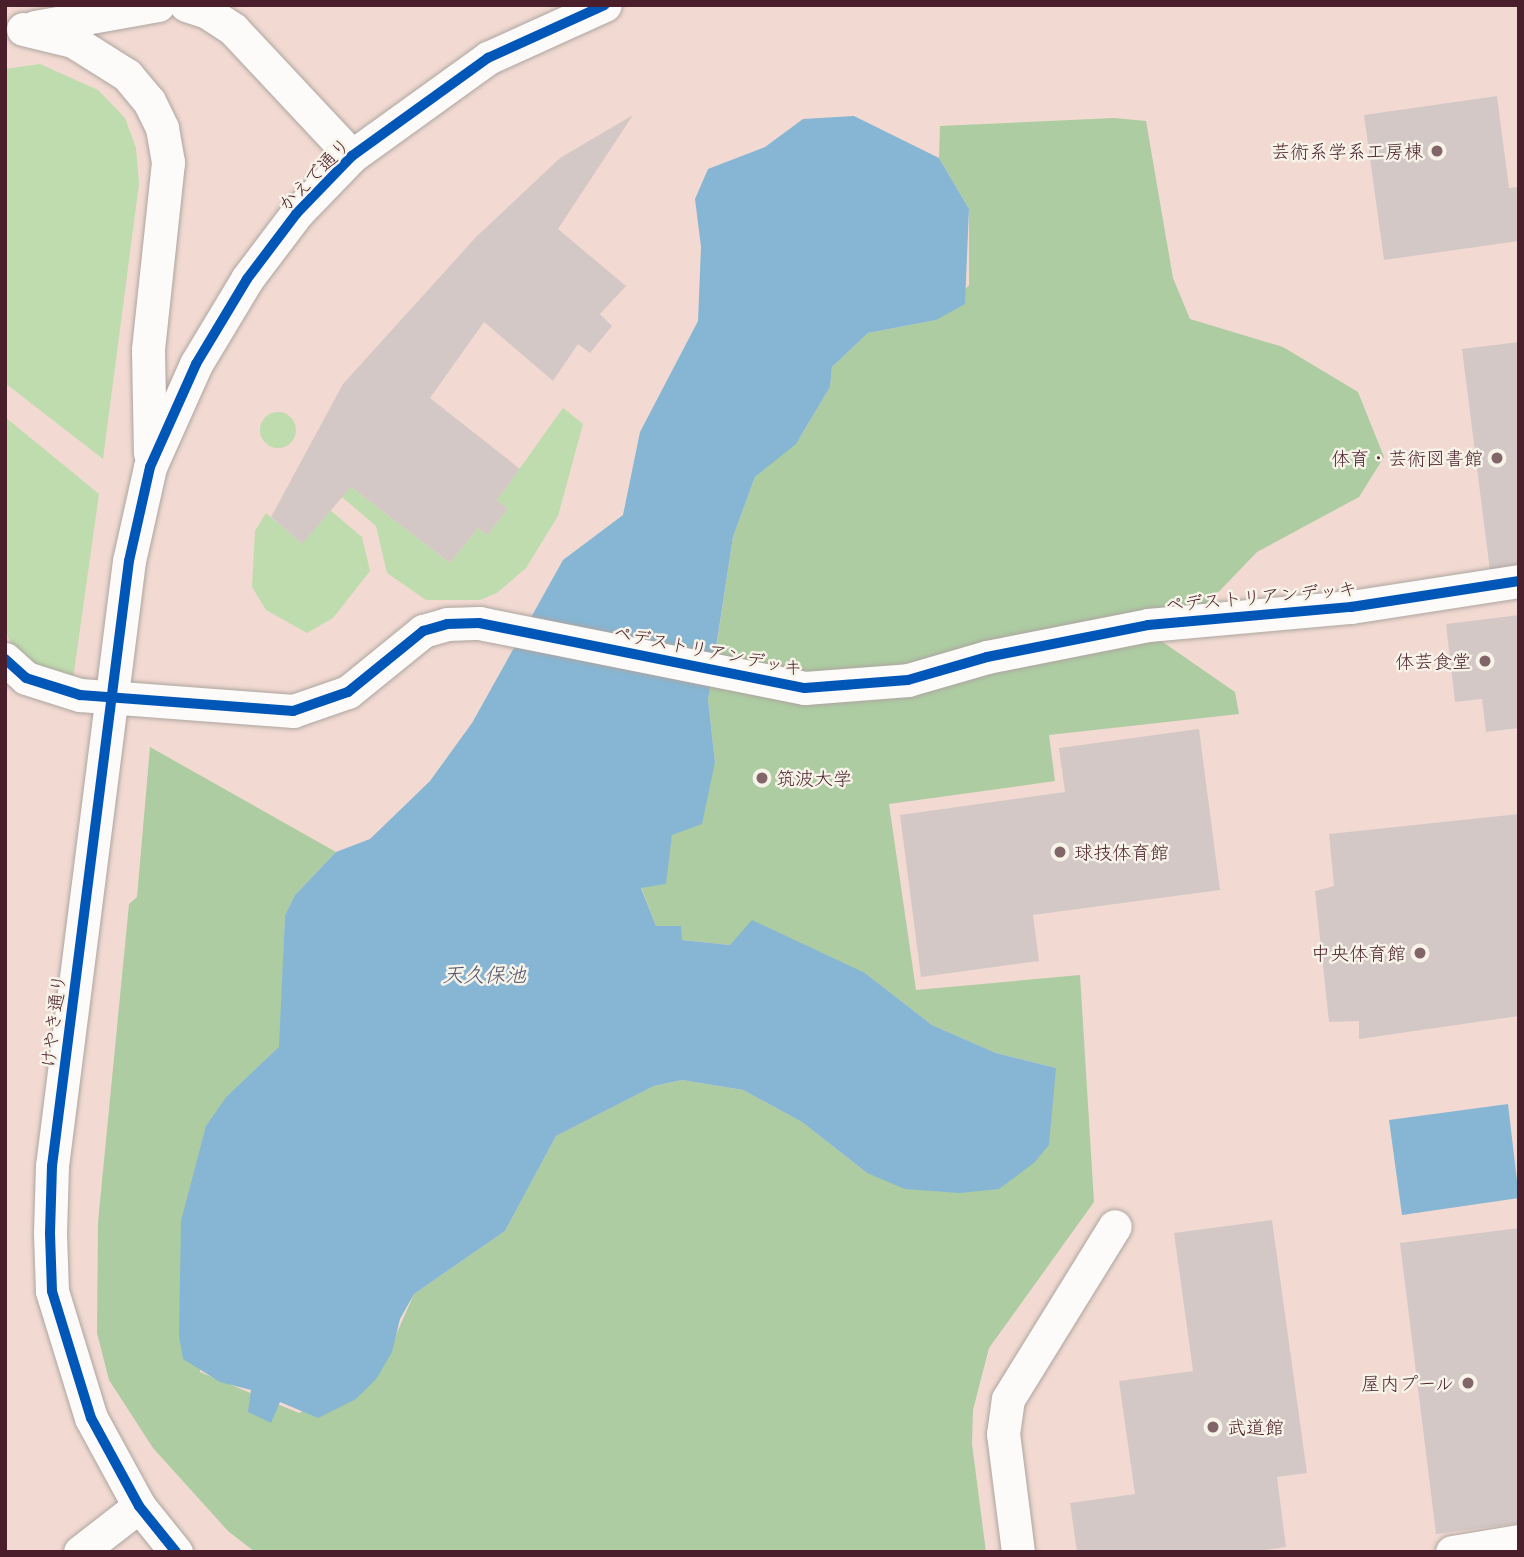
<!DOCTYPE html>
<meta charset="utf-8">
<style>
body{margin:0}
#map{position:relative;width:1524px;height:1557px;overflow:hidden;background:#ebe6da;font-family:Mali,"Klee One",sans-serif}
div>[style]{position:absolute}
.built>*{inset:0;background:#f2dad2}
.green>*{inset:0;background:#bedcad}
.round{border-radius:50%}
.forest>*{inset:0;background:#adcca2}
.water>*{inset:0;background:#86b6d3}
.building>*{inset:0;background:#d4c8c7}
.roads{filter:drop-shadow(0 0 2px #ada5a0) drop-shadow(0 0 2px #ada5a0)}
.minor>*{height:33px;margin:-16.5px;padding:0 16.5px;transform-origin:16.5px;border-radius:16.5px;background:#fcfbf9}
.cycleway>*{height:10px;margin:-5px;padding:0 5px;transform-origin:5px;border-radius:5px;background:#0057b8}
.dots>*{width:19px;height:19px;translate:-50% -50%;box-sizing:border-box;border:4px solid #f7f3e8;border-radius:50%}
span{translate:-50% -50%;white-space:nowrap;text-align:center;line-height:1.15;-webkit-text-stroke:5px #f7f3e8;paint-order:stroke}
.poi-label{font-size:19px;color:#4a1f2b}
.right{translate:-100% -50%;text-align:right}
.left{translate:0 -50%;text-align:left}
.street-label{font-size:19px;color:#4a1f2b}
.water-label{font-size:21px;color:#50536d;font-style:italic}
.frame{position:absolute;inset:0;border:7px solid #4a1f2b;pointer-events:none}
</style>
<div id="map">
<div class="built">
<div style="clip-path:polygon(5px 5px,1519px 5px,1519px 1552px,5px 1552px)"></div>
</div>
<div class="green">
<div style="clip-path:polygon(40px 64px,98px 90px,125px 118px,136px 148px,139px 184px,103px 459px,5px 383px,5px 69px)"></div>
<div style="clip-path:polygon(563px 408px,583px 424px,558px 516px,526px 568px,497px 593px,480px 600px,426px 600px,387px 573px,376px 526px,342px 497px,351px 487px,450px 563px,478px 528px,487px 535px,508px 509px,497px 500px)"></div>
<div class="round" style="left:260px;top:412px;width:36px;height:36px"></div>
<div style="clip-path:polygon(5px 417px,99px 494px,73px 679px,48px 674px,13px 648px,5px 630px)"></div>
<div style="clip-path:polygon(330px 510px,362px 537px,370px 571px,333px 618px,307px 633px,266px 610px,252px 587px,255px 531px,266px 513px,301px 543px)"></div>
</div>
<div class="forest">
<div style="clip-path:polygon(1114px 118px,1146px 121px,1173px 278px,1190px 319px,1283px 347px,1358px 392px,1384px 457px,1359px 497px,1257px 552px,1207px 604px,900px 668px,813px 676px,715px 656px,733px 537px,755px 477px,799px 439px,830px 387px,832px 367px,868px 333px,936px 320px,969px 285px,969px 209px,939px 158px,940px 126px)"></div>
<div style="clip-path:polygon(1154px 636px,1235px 692px,1239px 714px,1049px 735px,1055px 781px,889px 804px,916px 990px,1080px 975px,1094px 1202px,989px 1348px,973px 1410px,972px 1444px,986px 1552px,255px 1552px,228px 1531px,153px 1448px,109px 1380px,97px 1333px,98px 1222px,129px 904px,137px 897px,150px 747px,336px 852px,295px 895px,285px 915px,280px 1047px,227px 1096px,200px 1372px,299px 1413px,377px 1378px,414px 1294px,505px 1231px,556px 1136px,654px 1086px,682px 1080px,743px 1090px,802px 1122px,867px 1173px,1056px 1068px,996px 1053px,932px 1025px,865px 973px,730px 945px,682px 940px,656px 926px,641px 887px,665px 884px,672px 834px,715px 762px,708px 700px,710px 683px,854px 699px)"></div>
</div>
<div class="water">
<div style="clip-path:polygon(854px 116px,939px 158px,969px 209px,965px 304px,936px 320px,868px 333px,832px 367px,830px 387px,796px 444px,755px 477px,733px 537px,708px 700px,715px 762px,702px 824px,672px 835px,666px 884px,641px 888px,656px 926px,681px 926px,682px 940px,730px 945px,752px 920px,865px 973px,932px 1025px,996px 1053px,1056px 1068px,1049px 1145px,1034px 1163px,999px 1189px,960px 1193px,905px 1189px,867px 1173px,802px 1122px,743px 1090px,682px 1080px,654px 1086px,556px 1136px,505px 1231px,414px 1294px,400px 1319px,392px 1352px,377px 1378px,356px 1399px,318px 1418px,280px 1402px,271px 1423px,248px 1412px,251px 1390px,220px 1382px,183px 1359px,179px 1336px,181px 1221px,206px 1126px,227px 1096px,279px 1047px,285px 915px,295px 895px,336px 852px,370px 839px,430px 781px,472px 723px,563px 560px,623px 515px,640px 432px,698px 321px,701px 247px,695px 199px,708px 169px,765px 147px,803px 119px)"></div>
<div style="clip-path:polygon(1508px 1104px,1519px 1198px,1402px 1215px,1389px 1120px)"></div>
</div>
<div class="building">
<div style="clip-path:polygon(1497px 96px,1509px 188px,1519px 187px,1519px 241px,1384px 260px,1364px 115px)"></div>
<div style="clip-path:polygon(633px 115px,558px 229px,626px 286px,600px 314px,612px 326px,590px 353px,578px 344px,553px 381px,484px 322px,430px 398px,520px 469px,497px 500px,508px 509px,487px 535px,478px 528px,450px 563px,351px 487px,302px 544px,271px 517px,343px 384px,476px 237px,560px 158px)"></div>
<div style="clip-path:polygon(1519px 342px,1519px 567px,1490px 571px,1462px 349px)"></div>
<div style="clip-path:polygon(1519px 615px,1519px 728px,1486px 732px,1482px 699px,1455px 702px,1446px 624px)"></div>
<div style="clip-path:polygon(1199px 729px,1220px 890px,1033px 915px,1039px 961px,921px 977px,900px 815px,1065px 792px,1059px 748px)"></div>
<div style="clip-path:polygon(1519px 814px,1519px 1016px,1359px 1039px,1359px 1021px,1329px 1022px,1315px 891px,1334px 886px,1329px 834px)"></div>
<div style="clip-path:polygon(1272px 1220px,1307px 1473px,1277px 1477px,1286px 1547px,1252px 1552px,1077px 1552px,1070px 1503px,1135px 1494px,1119px 1381px,1193px 1371px,1174px 1233px)"></div>
<div style="clip-path:polygon(1519px 1228px,1519px 1523px,1436px 1534px,1400px 1243px)"></div>
</div>
<div class="roads">
<div class="minor">
<div style="left:186px;top:5px;width:22px;rotate:18deg"></div>
<div style="left:207px;top:12px;width:31px;rotate:33deg"></div>
<div style="left:233px;top:29px;width:174px;rotate:46.9deg"></div>
<div style="left:35px;top:27px;width:125px;rotate:-10.1deg"></div>
<div style="left:23px;top:29px;width:51px;rotate:13.5deg"></div>
<div style="left:73px;top:41px;width:64px;rotate:32.2deg"></div>
<div style="left:127px;top:75px;width:34px;rotate:50deg"></div>
<div style="left:149px;top:101px;width:30px;rotate:64deg"></div>
<div style="left:162px;top:128px;width:35px;rotate:80deg"></div>
<div style="left:168px;top:162px;width:189px;rotate:96.1deg"></div>
<div style="left:148px;top:350px;width:103px;rotate:88.9deg"></div>
<div style="left:5px;top:659px;width:28px;rotate:42deg"></div>
<div style="left:26px;top:678px;width:57px;rotate:17.5deg"></div>
<div style="left:80px;top:695px;width:214px;rotate:4.3deg"></div>
<div style="left:293px;top:711px;width:58px;rotate:-19.1deg"></div>
<div style="left:348px;top:692px;width:97px;rotate:-39.1deg"></div>
<div style="left:423px;top:631px;width:25px;rotate:-16deg"></div>
<div style="left:447px;top:624px;width:32px;rotate:-2deg"></div>
<div style="left:479px;top:623px;width:332px;rotate:11.3deg"></div>
<div style="left:805px;top:688px;width:103px;rotate:-4.4deg"></div>
<div style="left:908px;top:680px;width:82px;rotate:-16.2deg"></div>
<div style="left:987px;top:657px;width:164px;rotate:-11.2deg"></div>
<div style="left:1148px;top:625px;width:204px;rotate:-5.1deg"></div>
<div style="left:1351px;top:607px;width:170px;rotate:-8.8deg"></div>
<div style="left:80px;top:1552px;width:75px;rotate:-37.9deg"></div>
<div style="left:176px;top:1552px;width:59px;rotate:-128.8deg"></div>
<div style="left:139px;top:1506px;width:100px;rotate:-118.6deg"></div>
<div style="left:91px;top:1418px;width:133px;rotate:-107.1deg"></div>
<div style="left:52px;top:1291px;width:58px;rotate:-92deg"></div>
<div style="left:50px;top:1233px;width:67px;rotate:-88.3deg"></div>
<div style="left:52px;top:1166px;width:610px;rotate:-82.75deg"></div>
<div style="left:129px;top:561px;width:96px;rotate:-77.4deg"></div>
<div style="left:150px;top:467px;width:113px;rotate:-65.9deg"></div>
<div style="left:196px;top:364px;width:99px;rotate:-59deg"></div>
<div style="left:247px;top:279px;width:83px;rotate:-52.9deg"></div>
<div style="left:297px;top:213px;width:79px;rotate:-46deg"></div>
<div style="left:352px;top:156px;width:168px;rotate:-35.8deg"></div>
<div style="left:488px;top:58px;width:128px;rotate:-24.4deg"></div>
<div style="left:1018px;top:1552px;width:119px;rotate:-97.2deg"></div>
<div style="left:1003px;top:1434px;width:35px;rotate:-82deg"></div>
<div style="left:1008px;top:1399px;width:203px;rotate:-58.3deg"></div>
<div style="left:1452px;top:1552px;width:68px;rotate:-9.3deg"></div>
</div>
</div>
<div class="cycleway">
<div style="left:5px;top:659px;width:28px;rotate:42deg"></div>
<div style="left:26px;top:678px;width:57px;rotate:17.5deg"></div>
<div style="left:80px;top:695px;width:214px;rotate:4.3deg"></div>
<div style="left:293px;top:711px;width:58px;rotate:-19.1deg"></div>
<div style="left:348px;top:692px;width:97px;rotate:-39.1deg"></div>
<div style="left:423px;top:631px;width:25px;rotate:-16deg"></div>
<div style="left:447px;top:624px;width:32px;rotate:-2deg"></div>
<div style="left:479px;top:623px;width:332px;rotate:11.3deg"></div>
<div style="left:805px;top:688px;width:103px;rotate:-4.4deg"></div>
<div style="left:908px;top:680px;width:82px;rotate:-16.2deg"></div>
<div style="left:987px;top:657px;width:164px;rotate:-11.2deg"></div>
<div style="left:1148px;top:625px;width:204px;rotate:-5.1deg"></div>
<div style="left:1351px;top:607px;width:170px;rotate:-8.8deg"></div>
<div style="left:176px;top:1552px;width:59px;rotate:-128.8deg"></div>
<div style="left:139px;top:1506px;width:100px;rotate:-118.6deg"></div>
<div style="left:91px;top:1418px;width:133px;rotate:-107.1deg"></div>
<div style="left:52px;top:1291px;width:58px;rotate:-92deg"></div>
<div style="left:50px;top:1233px;width:67px;rotate:-88.3deg"></div>
<div style="left:52px;top:1166px;width:610px;rotate:-82.75deg"></div>
<div style="left:129px;top:561px;width:96px;rotate:-77.4deg"></div>
<div style="left:150px;top:467px;width:113px;rotate:-65.9deg"></div>
<div style="left:196px;top:364px;width:99px;rotate:-59deg"></div>
<div style="left:247px;top:279px;width:83px;rotate:-52.9deg"></div>
<div style="left:297px;top:213px;width:79px;rotate:-46deg"></div>
<div style="left:352px;top:156px;width:168px;rotate:-35.8deg"></div>
<div style="left:488px;top:58px;width:128px;rotate:-24.4deg"></div>
</div>
<div class="dots">
<div style="left:1437px;top:151px;background:#826568"></div>
<div style="left:1497px;top:458px;background:#826568"></div>
<div style="left:1485px;top:661px;background:#826568"></div>
<div style="left:762px;top:778px;background:#826568"></div>
<div style="left:1060px;top:852px;background:#826568"></div>
<div style="left:1420px;top:953px;background:#826568"></div>
<div style="left:1468px;top:1383px;background:#826568"></div>
<div style="left:1213px;top:1427px;background:#826568"></div>
</div>
<div class="poi-label">
<span class="right" style="left:1423px;top:151px">芸術系学系工房棟</span>
<span class="right" style="left:1483px;top:458px">体育・芸術図書館</span>
<span class="right" style="left:1471px;top:661px">体芸食堂</span>
<span class="left" style="left:776px;top:778px">筑波大学</span>
<span class="left" style="left:1074px;top:852px">球技体育館</span>
<span class="right" style="left:1406px;top:953px">中央体育館</span>
<span class="right" style="left:1454px;top:1383px">屋内プール</span>
<span class="left" style="left:1227px;top:1427px">武道館</span>
</div>
<div class="street-label">
<span style="left:314px;top:174px;rotate:-46deg">かえで通り</span>
<span style="left:1261px;top:596px;rotate:-5deg">ペデストリアンデッキ</span>
<span style="left:708px;top:650px;rotate:11deg">ペデストリアンデッキ</span>
<span style="left:53px;top:1021px;rotate:-83deg">けやき通り</span>
</div>
<div class="water-label">
<span style="left:484px;top:974px">天久保池</span>
</div>
<div class="frame"></div>
</div>
